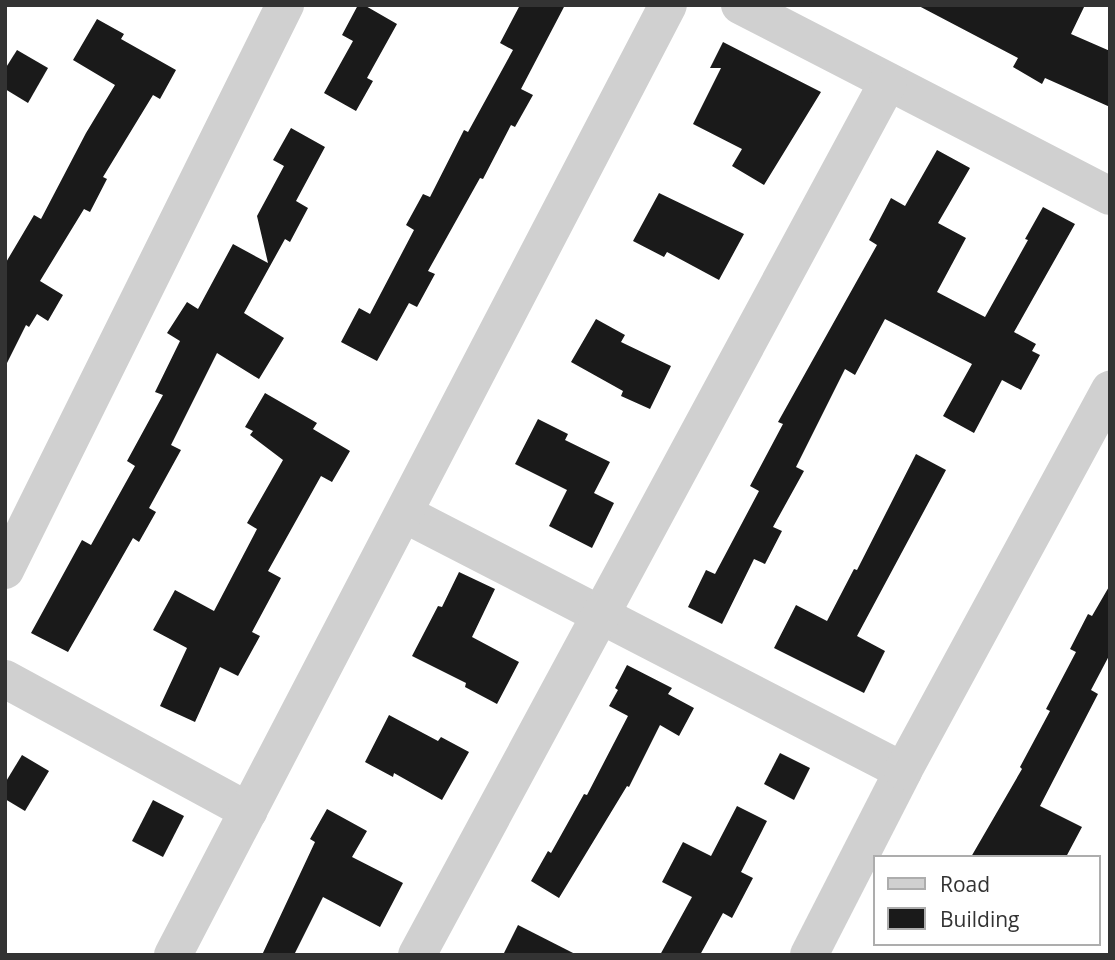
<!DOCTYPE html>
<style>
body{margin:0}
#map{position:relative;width:1115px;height:960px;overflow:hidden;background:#fff;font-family:"Open Sans",sans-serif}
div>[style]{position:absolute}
.building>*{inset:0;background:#1a1a1a}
.minor>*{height:38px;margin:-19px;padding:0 19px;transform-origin:19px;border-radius:19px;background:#d0d0d0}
span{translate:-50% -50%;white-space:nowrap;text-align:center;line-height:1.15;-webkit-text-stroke:7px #fff;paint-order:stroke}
.frame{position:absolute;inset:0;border:7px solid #333;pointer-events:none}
.legend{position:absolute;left:873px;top:855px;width:228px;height:91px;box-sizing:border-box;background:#fff;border:2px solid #adadad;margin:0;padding:9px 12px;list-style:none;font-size:21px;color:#333}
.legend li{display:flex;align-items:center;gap:14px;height:35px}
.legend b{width:35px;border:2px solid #adadad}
</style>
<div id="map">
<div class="building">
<div style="clip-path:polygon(358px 5px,364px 5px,397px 24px,367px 78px,373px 81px,356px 111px,324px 93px,353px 41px,342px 35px)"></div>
<div style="clip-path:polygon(520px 5px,565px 5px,521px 89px,533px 95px,515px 127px,511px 125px,483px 179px,480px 178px,428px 271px,435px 274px,417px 307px,409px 303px,377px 361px,341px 342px,359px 308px,370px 314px,414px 230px,406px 225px,423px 194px,430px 197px,464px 130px,468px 132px,513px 50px,500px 43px)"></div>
<div style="clip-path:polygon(917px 5px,1085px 5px,1071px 34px,1110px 51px,1110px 107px,1045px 78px,1042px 84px,1013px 67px,1018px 58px)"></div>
<div style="clip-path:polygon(97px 19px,124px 34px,121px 39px,176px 70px,160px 99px,153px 95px,103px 177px,107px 179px,90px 212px,84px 209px,40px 281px,63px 295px,48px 321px,37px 314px,29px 327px,26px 325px,5px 367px,5px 264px,34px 215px,41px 219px,86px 133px,115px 85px,73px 60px)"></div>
<div style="clip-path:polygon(723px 42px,821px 92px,764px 185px,732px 166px,742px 149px,693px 124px,721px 68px,710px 68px)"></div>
<div style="clip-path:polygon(17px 50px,48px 68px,28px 103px,5px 89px,5px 69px)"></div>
<div style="clip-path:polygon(291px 128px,325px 147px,296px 201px,308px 208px,290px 242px,285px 239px,244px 313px,284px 338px,259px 379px,217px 353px,171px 445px,181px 450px,149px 508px,156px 512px,139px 542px,133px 538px,68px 652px,31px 633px,82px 540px,91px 545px,135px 466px,127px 461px,163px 395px,155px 392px,180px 341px,167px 333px,187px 302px,198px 309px,233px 244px,268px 263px,257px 216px,284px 166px,273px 160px)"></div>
<div style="clip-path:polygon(937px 150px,970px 168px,938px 223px,966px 238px,937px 292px,985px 317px,1028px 240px,1025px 239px,1043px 207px,1075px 224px,1014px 332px,1036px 344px,1032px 351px,1040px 355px,1021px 390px,1002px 380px,974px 433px,943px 416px,972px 364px,885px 319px,855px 375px,845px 369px,796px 467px,804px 471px,773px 527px,782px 531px,765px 564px,754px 559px,722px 624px,688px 607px,706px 570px,715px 574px,759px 491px,750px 486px,783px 424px,778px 422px,877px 245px,869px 240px,891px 198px,905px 206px)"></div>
<div style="clip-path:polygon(659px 193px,744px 234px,719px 280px,667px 252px,664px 257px,633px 241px)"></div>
<div style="clip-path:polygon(596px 319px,625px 335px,621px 342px,671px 366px,650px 409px,621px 396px,623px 391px,571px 362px)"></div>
<div style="clip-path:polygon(265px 393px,317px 423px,313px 429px,350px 451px,332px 482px,321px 476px,268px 571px,281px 578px,252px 632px,260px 636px,238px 676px,220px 667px,195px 722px,160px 706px,187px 648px,153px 630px,175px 590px,214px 611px,257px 529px,247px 523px,283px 460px,250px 435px,253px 431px,245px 427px)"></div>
<div style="clip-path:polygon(538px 419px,568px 434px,565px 440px,610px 462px,594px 493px,614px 503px,592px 548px,549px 526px,567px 490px,515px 464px)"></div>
<div style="clip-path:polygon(916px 454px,946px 470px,857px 636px,885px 651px,864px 693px,774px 648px,796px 605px,827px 621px,854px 569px,857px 570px)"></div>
<div style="clip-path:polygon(459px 572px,495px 589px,472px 637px,519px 662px,497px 704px,465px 687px,466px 683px,412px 656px,438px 606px,442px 607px)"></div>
<div style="clip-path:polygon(1110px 585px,1110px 654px,1091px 690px,1098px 694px,1040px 806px,1082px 827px,1066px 857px,971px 857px,1022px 769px,1020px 767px,1050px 711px,1046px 709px,1076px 652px,1070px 649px,1088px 614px,1092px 616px)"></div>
<div style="clip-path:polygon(627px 665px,672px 688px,668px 694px,694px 708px,679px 736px,660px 725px,629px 787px,627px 786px,559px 898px,531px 881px,548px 851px,551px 853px,584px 794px,587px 795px,628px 716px,609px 706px,618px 690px,615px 688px)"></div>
<div style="clip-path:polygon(389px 715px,438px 741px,441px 737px,469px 752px,442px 800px,394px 773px,393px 777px,365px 762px)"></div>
<div style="clip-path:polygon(780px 753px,810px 768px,794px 800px,764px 784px)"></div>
<div style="clip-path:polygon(22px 755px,49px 771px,25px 811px,5px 799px,5px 783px)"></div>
<div style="clip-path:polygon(153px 800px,184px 816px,163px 857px,132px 841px)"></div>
<div style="clip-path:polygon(737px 806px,767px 821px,741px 872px,753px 878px,732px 918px,723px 913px,700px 955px,660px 955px,692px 897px,662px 882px,683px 842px,711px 856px)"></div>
<div style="clip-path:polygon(327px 809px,367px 831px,352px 857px,403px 883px,380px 927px,323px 897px,294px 955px,262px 955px,315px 842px,310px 839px)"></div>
<div style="clip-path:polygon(518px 925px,577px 955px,503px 955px)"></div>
</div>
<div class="minor">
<div style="left:740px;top:5px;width:416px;rotate:27.3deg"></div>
<div style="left:405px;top:514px;width:560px;rotate:27.3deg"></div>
<div style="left:5px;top:570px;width:631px;rotate:-63.64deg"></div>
<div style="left:5px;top:679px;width:277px;rotate:28.5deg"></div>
<div style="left:173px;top:955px;width:1071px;rotate:-62.48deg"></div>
<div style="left:417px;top:955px;width:992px;rotate:-61.65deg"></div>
<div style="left:809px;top:955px;width:207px;rotate:-62.9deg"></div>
<div style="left:903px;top:771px;width:434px;rotate:-61.5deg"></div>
</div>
<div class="frame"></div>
<ul class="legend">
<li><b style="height:9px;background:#d0d0d0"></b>Road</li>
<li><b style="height:19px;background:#1a1a1a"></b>Building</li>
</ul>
</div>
